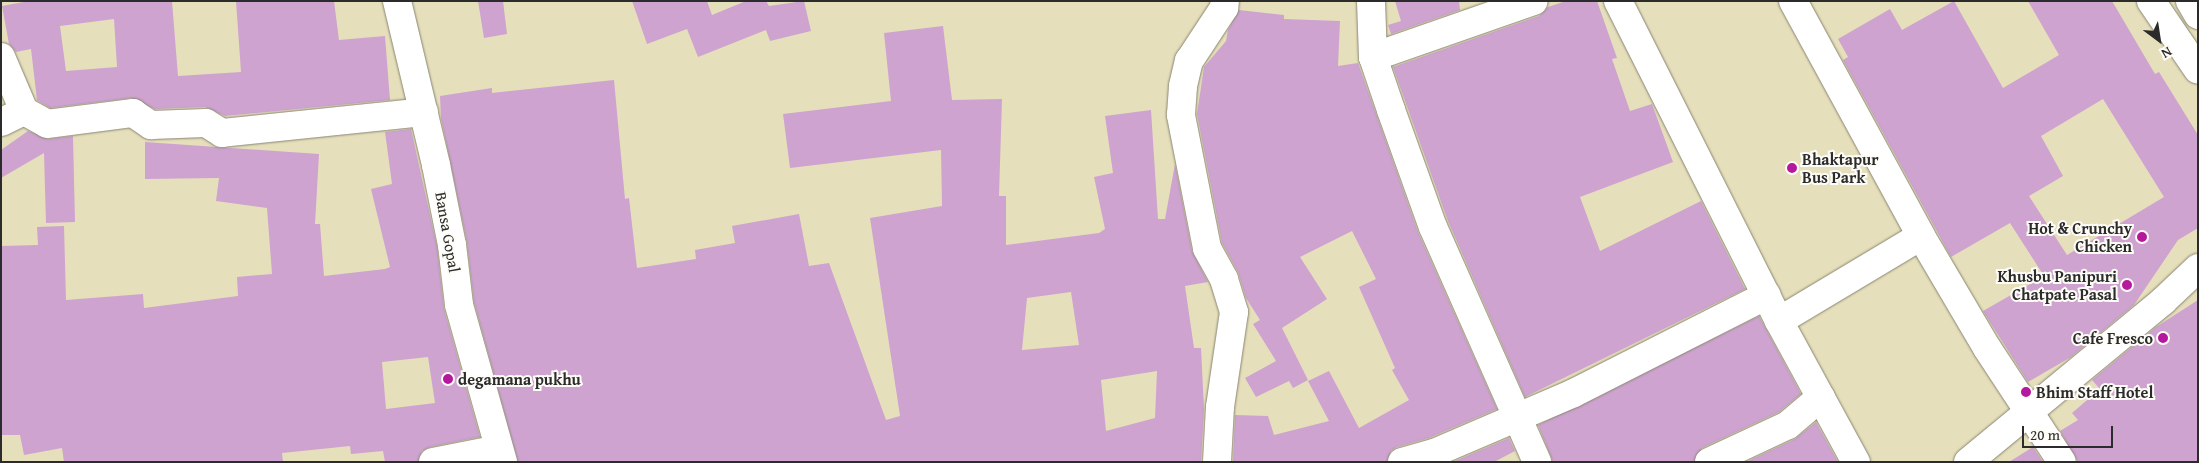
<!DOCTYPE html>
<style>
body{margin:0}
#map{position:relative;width:2199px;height:463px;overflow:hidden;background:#e6dfbb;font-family:"Gentium Book Plus",serif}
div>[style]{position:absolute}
.building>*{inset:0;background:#cea3d0}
.roads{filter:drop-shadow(0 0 1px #888573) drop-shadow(0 0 1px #888573)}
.minor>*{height:28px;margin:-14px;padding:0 14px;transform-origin:14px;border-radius:14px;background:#fff}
.major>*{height:28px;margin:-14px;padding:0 14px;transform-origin:14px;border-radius:14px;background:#fff}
.dots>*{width:14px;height:14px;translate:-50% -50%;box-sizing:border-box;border:2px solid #fdfcf7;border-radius:50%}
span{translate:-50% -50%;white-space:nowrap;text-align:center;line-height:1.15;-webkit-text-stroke:4px #fdfcf7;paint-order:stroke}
.poi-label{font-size:16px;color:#2b2b2b;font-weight:700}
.left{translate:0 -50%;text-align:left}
.right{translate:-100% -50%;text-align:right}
.street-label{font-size:16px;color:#2b2b2b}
.frame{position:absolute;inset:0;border:2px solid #2b2b2b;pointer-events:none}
.north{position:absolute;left:2134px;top:15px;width:50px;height:50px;-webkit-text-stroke:4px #fdfcf7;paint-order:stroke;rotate:149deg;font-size:14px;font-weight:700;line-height:20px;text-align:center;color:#2b2b2b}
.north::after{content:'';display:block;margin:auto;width:18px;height:22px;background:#2b2b2b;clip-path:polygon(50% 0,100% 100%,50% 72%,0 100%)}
.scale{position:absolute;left:2022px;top:426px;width:91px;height:22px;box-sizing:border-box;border:2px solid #2b2b2b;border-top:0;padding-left:6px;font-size:15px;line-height:18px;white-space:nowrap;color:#2b2b2b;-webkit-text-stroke:4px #fdfcf7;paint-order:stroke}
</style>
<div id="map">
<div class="building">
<div style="clip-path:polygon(evenodd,29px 1px,172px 1px,178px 76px,241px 72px,236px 1px,334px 1px,339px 40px,385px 36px,390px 100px,225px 116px,205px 107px,155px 109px,131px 98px,50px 108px,37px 100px,31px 49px,16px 52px,9px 44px,2px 6px,29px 1px,114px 19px,117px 67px,66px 71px,60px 26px,114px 19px)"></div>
<div style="clip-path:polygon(478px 1px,503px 1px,507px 34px,484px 38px)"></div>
<div style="clip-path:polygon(632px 1px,707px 1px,712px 15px,746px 1px,766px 1px,769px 6px,804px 1px,811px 31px,770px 41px,766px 30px,698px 57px,687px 29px,647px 44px)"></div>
<div style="clip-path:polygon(1395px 1px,1459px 1px,1460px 10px,1391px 34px,1388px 25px,1401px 21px)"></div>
<div style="clip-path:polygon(1566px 1px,1597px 1px,1617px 58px,1612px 59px,1630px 111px,1652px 104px,1673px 162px,1580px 197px,1600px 251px,1701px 201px,1745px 289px,1525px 397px,1448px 221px,1393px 67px,1539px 16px,1548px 7px)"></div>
<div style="clip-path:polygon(evenodd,1954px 1px,2003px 88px,2059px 55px,2028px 1px,2112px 1px,2155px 74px,2159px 72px,2198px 135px,2198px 228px,2178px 240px,2134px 305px,2071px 357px,2028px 382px,1983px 311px,2044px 276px,2010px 223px,1951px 257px,1843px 60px,1848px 57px,1838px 39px,1890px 9px,1902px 30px,1954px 1px,2103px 99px,2164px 197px,2067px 255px,2029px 196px,2063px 176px,2041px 136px,2103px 99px)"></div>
<div style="clip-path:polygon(1239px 10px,1284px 15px,1284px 19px,1340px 21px,1338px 66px,1358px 63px,1418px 232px,1497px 409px,1429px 438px,1397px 447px,1391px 451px,1387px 462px,1233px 462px,1235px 415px,1268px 416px,1274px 435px,1329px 421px,1308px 381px,1329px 371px,1359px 428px,1409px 400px,1392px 370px,1395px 368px,1359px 287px,1376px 279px,1352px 231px,1300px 257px,1327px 299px,1282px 328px,1308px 380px,1293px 388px,1289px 381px,1256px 397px,1245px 378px,1276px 361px,1253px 324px,1260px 320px,1246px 298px,1238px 272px,1222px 243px,1197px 114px,1204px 67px,1226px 41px,1228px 30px)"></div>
<div style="clip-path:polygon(evenodd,943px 26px,952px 100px,1002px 99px,999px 196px,1006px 196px,1006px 245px,1099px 233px,1105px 229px,1094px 177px,1113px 173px,1105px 116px,1151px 110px,1158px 219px,1165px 219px,1175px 164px,1192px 251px,1208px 282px,1185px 286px,1194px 348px,1201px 348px,1204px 409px,1201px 462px,518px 462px,474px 302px,467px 242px,441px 118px,440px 96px,492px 88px,492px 93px,614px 80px,625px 199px,629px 198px,637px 268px,696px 259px,695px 250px,735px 243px,732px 226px,799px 214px,809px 266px,829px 263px,886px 420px,900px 416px,870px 218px,942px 206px,941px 150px,790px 168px,783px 114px,891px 101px,884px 33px,943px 26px,1071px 292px,1079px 345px,1022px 350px,1027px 298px,1071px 292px,943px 26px,1157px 371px,1155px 418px,1106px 431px,1101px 380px,1157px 371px)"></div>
<div style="clip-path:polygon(evenodd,411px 129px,437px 247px,444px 309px,480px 437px,430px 447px,422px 451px,418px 462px,385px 462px,383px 451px,351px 454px,350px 446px,282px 453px,283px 462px,64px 462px,62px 448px,24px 455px,20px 435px,1px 435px,1px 246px,38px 245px,37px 227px,64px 226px,66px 300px,143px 294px,144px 308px,238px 296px,237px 277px,272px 274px,267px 208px,216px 201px,219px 178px,145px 179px,145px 142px,319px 154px,315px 224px,320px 224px,324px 276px,385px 269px,390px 267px,371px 189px,392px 184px,385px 132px,411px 129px,428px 357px,435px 403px,386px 409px,382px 362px,428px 357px)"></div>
<div style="clip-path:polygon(28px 131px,48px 139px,73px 136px,75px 222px,46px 223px,44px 153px,1px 178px,1px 150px)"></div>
<div style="clip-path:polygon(2198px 300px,2198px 462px,2078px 462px,2060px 431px,2078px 420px,2072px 413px,2100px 389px,2092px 380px,2156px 327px)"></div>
<div style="clip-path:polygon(1759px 316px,1801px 394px,1779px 412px,1702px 448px,1694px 462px,1553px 462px,1538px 425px)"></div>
<div style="clip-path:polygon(1816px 422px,1838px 462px,1746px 462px,1795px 439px)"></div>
<div style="clip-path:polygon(1509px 438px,1515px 451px,1494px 462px,1453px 462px)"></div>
<div style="clip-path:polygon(2033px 447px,2043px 462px,2009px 462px)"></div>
</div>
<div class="roads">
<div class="minor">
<div style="left:397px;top:1px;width:169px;rotate:76.6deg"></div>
<div style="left:436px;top:165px;width:82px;rotate:78.7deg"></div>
<div style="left:452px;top:245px;width:60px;rotate:83.3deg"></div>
<div style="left:459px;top:305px;width:163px;rotate:74.3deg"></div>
<div style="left:1371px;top:1px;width:56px;rotate:88deg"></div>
<div style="left:1373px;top:57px;width:56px;rotate:71.2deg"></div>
<div style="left:1391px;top:110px;width:124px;rotate:70.3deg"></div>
<div style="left:1433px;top:227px;width:257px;rotate:66.1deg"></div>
<div style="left:1618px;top:1px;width:358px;rotate:63.3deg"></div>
<div style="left:1779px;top:321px;width:161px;rotate:61.4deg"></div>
<div style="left:1793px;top:1px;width:268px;rotate:61.4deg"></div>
<div style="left:1921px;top:236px;width:130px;rotate:59.5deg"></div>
<div style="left:1987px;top:348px;width:136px;rotate:56.7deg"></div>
<div style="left:2151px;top:1px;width:83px;rotate:55.7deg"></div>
<div style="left:2190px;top:1px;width:16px;rotate:60deg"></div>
<div style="left:1px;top:57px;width:59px;rotate:66.9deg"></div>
<div style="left:24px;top:111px;width:25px;rotate:154deg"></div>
<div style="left:1373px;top:57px;width:170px;rotate:-19.2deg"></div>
<div style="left:24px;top:111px;width:26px;rotate:29deg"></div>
<div style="left:47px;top:124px;width:87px;rotate:-7.3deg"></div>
<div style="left:133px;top:113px;width:22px;rotate:34deg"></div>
<div style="left:151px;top:125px;width:55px;rotate:-2.1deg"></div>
<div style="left:206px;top:123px;width:19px;rotate:32deg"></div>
<div style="left:222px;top:133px;width:203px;rotate:-5.9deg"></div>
<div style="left:1779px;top:321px;width:165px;rotate:-30.9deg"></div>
<div style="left:433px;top:462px;width:67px;rotate:-11.1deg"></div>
<div style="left:1217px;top:462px;width:55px;rotate:-86.9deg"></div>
<div style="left:1220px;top:407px;width:96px;rotate:-81.6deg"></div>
<div style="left:1234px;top:312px;width:34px;rotate:-107deg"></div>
<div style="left:1224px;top:279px;width:35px;rotate:-119deg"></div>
<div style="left:1207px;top:248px;width:136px;rotate:-101.1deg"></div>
<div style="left:1181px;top:115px;width:29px;rotate:-86deg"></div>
<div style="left:1183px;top:86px;width:26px;rotate:-77deg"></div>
<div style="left:1189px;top:61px;width:64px;rotate:-56.6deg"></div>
<div style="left:1224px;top:8px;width:7px;rotate:-82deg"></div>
<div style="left:1402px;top:462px;width:33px;rotate:-16deg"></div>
<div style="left:1434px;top:453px;width:152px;rotate:-23.2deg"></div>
<div style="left:1574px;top:393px;width:216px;rotate:-26.9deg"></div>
<div style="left:1709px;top:462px;width:87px;rotate:-25.1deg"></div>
<div style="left:1788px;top:425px;width:43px;rotate:-40.3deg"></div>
</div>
<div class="major">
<div style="left:1968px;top:462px;width:253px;rotate:-39.5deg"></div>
<div style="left:2163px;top:301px;width:48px;rotate:-43.3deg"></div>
</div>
</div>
<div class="dots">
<div style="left:1792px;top:168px;background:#b5179e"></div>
<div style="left:2142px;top:237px;background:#b5179e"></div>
<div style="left:2127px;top:285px;background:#b5179e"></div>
<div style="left:2163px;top:338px;background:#b5179e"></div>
<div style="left:448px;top:379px;background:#b5179e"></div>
<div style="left:2026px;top:392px;background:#b5179e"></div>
</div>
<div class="poi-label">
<span class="left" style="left:1802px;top:168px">Bhaktapur<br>Bus Park</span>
<span class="right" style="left:2132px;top:237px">Hot &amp; Crunchy<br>Chicken</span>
<span class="right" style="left:2117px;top:285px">Khusbu Panipuri<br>Chatpate Pasal</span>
<span class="right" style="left:2153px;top:338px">Cafe Fresco</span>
<span class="left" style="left:458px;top:379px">degamana pukhu</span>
<span class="left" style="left:2036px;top:392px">Bhim Staff Hotel</span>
</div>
<div class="street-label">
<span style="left:448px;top:232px;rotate:80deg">Bansa Gopal</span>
</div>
<div class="frame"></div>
<div class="north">N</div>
<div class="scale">20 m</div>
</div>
